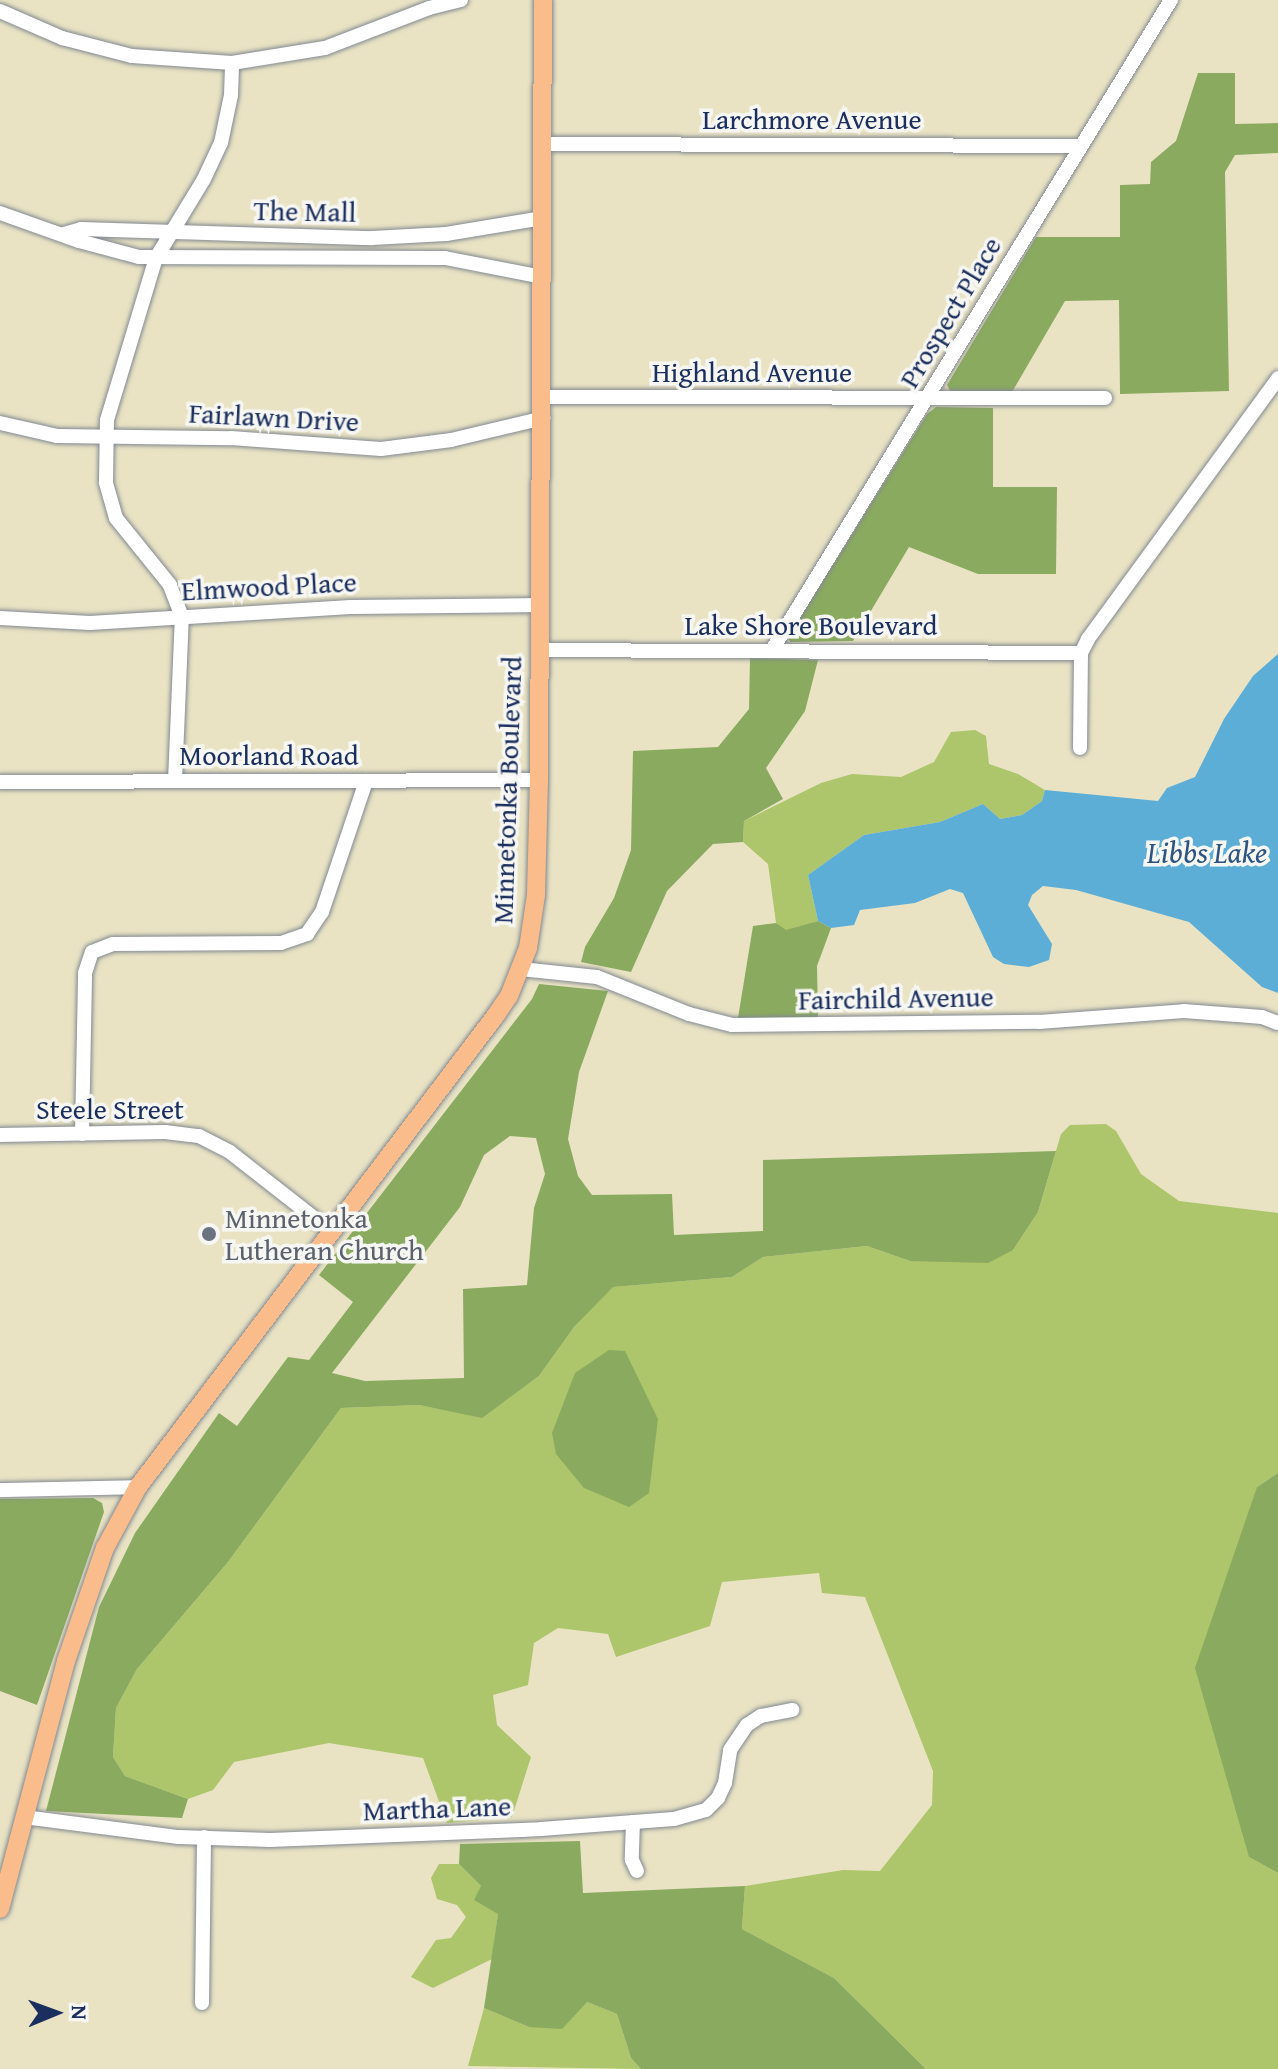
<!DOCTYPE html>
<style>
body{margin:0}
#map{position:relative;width:1278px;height:2069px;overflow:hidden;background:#e9e3c4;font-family:"Gentium Book Plus",serif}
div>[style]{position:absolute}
.green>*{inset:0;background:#adc56b}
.forest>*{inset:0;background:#8aaa5f}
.water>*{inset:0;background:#5caed7}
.roads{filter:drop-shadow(0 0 2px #828991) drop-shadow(0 0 2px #828991)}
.minor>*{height:14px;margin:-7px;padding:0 7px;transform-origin:7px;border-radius:7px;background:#fff}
.major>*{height:18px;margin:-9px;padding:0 9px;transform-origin:9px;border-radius:9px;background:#f9bc8a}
.dots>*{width:22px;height:22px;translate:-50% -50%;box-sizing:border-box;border:4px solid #f6f6f2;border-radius:50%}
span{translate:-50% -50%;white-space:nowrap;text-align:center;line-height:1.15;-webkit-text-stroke:7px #f6f6f2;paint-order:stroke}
.street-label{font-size:28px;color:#1b2f5e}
.worship-label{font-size:28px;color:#5b616d}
.left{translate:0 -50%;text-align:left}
.water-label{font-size:30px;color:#2e5582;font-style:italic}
.north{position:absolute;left:16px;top:1973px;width:80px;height:80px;-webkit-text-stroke:6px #f6f6f2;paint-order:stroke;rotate:89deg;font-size:22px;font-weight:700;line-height:32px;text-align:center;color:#1b2f5e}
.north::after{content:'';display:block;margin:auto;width:28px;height:36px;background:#1b2f5e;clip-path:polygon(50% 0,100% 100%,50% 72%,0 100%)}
</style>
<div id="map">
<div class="green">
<div style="clip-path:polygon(975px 730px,986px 736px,989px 764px,1018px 774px,1045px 790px,1042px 801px,1022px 815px,1000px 819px,983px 804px,940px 822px,864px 835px,808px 875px,818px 921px,786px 931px,776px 923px,768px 864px,743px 842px,744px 821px,821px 783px,852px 774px,901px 777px,934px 762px,951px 732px)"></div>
<div style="clip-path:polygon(1106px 1124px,1116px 1131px,1141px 1174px,1179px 1201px,1278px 1213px,1278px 1473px,1257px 1487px,1249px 1857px,1278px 1873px,1278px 2069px,926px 2069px,834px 1978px,742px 1929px,745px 1886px,843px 1870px,880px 1871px,932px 1805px,933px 1771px,865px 1597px,822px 1593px,819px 1573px,722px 1582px,710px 1626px,616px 1657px,608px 1634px,558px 1628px,534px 1643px,528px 1685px,493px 1695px,497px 1725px,531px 1757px,512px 1817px,447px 1823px,423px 1758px,329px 1743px,234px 1762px,213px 1790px,188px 1799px,125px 1776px,113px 1757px,116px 1708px,137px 1669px,228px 1562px,341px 1408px,419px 1405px,482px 1417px,539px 1376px,574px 1327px,612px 1287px,732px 1277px,763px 1257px,867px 1246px,910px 1261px,1013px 1250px,1038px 1212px,1061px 1134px,1070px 1125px)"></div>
<div style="clip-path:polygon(439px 1864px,459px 1864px,481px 1886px,498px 1914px,492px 1959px,433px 1988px,411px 1977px,436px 1940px,451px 1938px,466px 1917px,457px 1905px,437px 1899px,431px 1878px)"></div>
<div style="clip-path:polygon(587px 2002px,617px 2014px,631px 2058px,641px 2069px,468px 2066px,484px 2008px,529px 2027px)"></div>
</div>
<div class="forest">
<div style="clip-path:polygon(1198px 73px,1235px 73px,1235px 124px,1278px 123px,1278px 153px,1235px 155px,1225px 172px,1229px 391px,1120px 394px,1119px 300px,1065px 301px,1012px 392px,951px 392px,947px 385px,1036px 237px,1120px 237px,1120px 185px,1150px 184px,1151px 162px,1176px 141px)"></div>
<div style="clip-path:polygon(936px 407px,993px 408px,993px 487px,1057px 487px,1056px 574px,978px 574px,909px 547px,853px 641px,790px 642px,788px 637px,927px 414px)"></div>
<div style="clip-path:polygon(750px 658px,818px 660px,805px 711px,766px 768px,783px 799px,744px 821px,743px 842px,713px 844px,667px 891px,631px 972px,581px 962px,585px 947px,614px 898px,631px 850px,633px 751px,718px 747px,749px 709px)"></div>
<div style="clip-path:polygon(818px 921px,831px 928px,817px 966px,818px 1017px,738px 1018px,753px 926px,776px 923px,786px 930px)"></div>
<div style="clip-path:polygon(evenodd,539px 984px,608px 991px,579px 1072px,568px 1139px,578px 1176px,592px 1195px,672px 1194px,674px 1235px,763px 1231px,763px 1160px,1056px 1151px,1038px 1212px,1013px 1250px,988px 1263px,910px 1261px,867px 1246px,763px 1257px,732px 1277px,613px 1287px,574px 1327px,539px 1376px,482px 1418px,419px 1405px,341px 1408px,228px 1562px,137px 1669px,116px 1708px,113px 1757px,125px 1776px,188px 1799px,182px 1818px,46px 1811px,99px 1607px,135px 1533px,219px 1413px,237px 1426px,288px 1357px,309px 1360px,353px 1302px,319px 1275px,532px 999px,539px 984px,510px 1136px,536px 1138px,545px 1174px,534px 1208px,527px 1285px,463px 1289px,464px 1378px,365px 1381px,332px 1373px,460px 1207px,484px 1155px,510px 1136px)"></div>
<div style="clip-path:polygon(609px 1350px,625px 1351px,658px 1419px,649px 1493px,629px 1507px,584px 1488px,556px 1454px,552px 1433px,575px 1373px)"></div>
<div style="clip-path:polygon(1278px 1473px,1278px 1873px,1249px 1857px,1195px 1668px,1257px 1487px)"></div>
<div style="clip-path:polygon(93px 1498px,102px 1503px,104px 1512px,37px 1705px,0 1691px,0 1499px)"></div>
<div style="clip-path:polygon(580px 1841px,583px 1893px,745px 1886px,742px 1929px,834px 1978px,926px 2069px,641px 2069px,631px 2058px,617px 2014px,587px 2002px,562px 2029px,529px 2027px,484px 2008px,498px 1914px,474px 1900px,481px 1886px,459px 1864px,460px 1844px)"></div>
</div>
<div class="water">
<div style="clip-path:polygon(1278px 654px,1278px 993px,1262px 987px,1189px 922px,1076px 890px,1043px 886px,1032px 895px,1028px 905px,1052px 944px,1049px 960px,1029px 967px,1004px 964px,993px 957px,963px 893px,950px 889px,915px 903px,860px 910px,854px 925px,831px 928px,818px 921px,808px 875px,864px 835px,940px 822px,983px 804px,1000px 819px,1022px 815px,1042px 801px,1045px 790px,1158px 801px,1167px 788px,1195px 777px,1224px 719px,1253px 676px)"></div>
</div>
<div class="roads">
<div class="minor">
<div style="left:0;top:11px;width:68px;rotate:23.5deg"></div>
<div style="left:62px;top:38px;width:72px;rotate:14.4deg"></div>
<div style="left:132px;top:56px;width:100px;rotate:4deg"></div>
<div style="left:232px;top:63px;width:94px;rotate:-9.2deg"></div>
<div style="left:325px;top:48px;width:111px;rotate:-21deg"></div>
<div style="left:429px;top:8px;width:33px;rotate:-14deg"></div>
<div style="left:543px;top:144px;width:538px;rotate:0.21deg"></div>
<div style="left:0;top:213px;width:84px;rotate:19.5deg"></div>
<div style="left:79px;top:241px;width:62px;rotate:14.9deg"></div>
<div style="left:139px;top:257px;width:306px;rotate:0.2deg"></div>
<div style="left:445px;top:258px;width:100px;rotate:11deg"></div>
<div style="left:64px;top:234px;width:18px;rotate:-16deg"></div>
<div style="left:81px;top:229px;width:291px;rotate:1.8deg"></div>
<div style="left:372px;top:238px;width:74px;rotate:-3.1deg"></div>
<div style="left:446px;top:234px;width:98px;rotate:-9.4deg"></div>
<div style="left:543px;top:397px;width:562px;rotate:0.1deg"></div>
<div style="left:0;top:423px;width:58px;rotate:12.8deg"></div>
<div style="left:57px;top:436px;width:174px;rotate:0.7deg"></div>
<div style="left:231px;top:438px;width:150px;rotate:4.2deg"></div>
<div style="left:381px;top:449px;width:71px;rotate:-7.3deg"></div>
<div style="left:451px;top:440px;width:95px;rotate:-13.4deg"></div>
<div style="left:0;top:618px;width:90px;rotate:3.2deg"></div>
<div style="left:90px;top:623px;width:261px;rotate:-3.5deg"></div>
<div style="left:351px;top:607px;width:190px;rotate:-0.6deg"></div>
<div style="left:540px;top:650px;width:541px;rotate:0.32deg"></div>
<div style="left:772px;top:650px;width:763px;rotate:-58.46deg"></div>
<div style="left:1080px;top:748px;width:95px;rotate:-89.4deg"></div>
<div style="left:1081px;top:653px;width:16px;rotate:-63deg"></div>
<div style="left:1088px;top:639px;width:323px;rotate:-53.9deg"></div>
<div style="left:175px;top:781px;width:164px;rotate:-87.6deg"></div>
<div style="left:182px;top:617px;width:34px;rotate:-111deg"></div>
<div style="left:170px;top:585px;width:86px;rotate:-128.9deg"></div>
<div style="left:116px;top:518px;width:37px;rotate:-106deg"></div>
<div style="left:106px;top:482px;width:62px;rotate:-89.1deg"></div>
<div style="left:107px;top:420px;width:169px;rotate:-73.2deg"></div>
<div style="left:156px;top:258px;width:92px;rotate:-58.7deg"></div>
<div style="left:204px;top:179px;width:40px;rotate:-65deg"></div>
<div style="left:221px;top:143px;width:49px;rotate:-78.2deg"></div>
<div style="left:231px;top:95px;width:32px;rotate:-88deg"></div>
<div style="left:0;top:782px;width:539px;rotate:-0.21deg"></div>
<div style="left:521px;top:969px;width:76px;rotate:6deg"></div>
<div style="left:597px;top:977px;width:99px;rotate:21.9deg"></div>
<div style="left:689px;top:1014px;width:44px;rotate:14.3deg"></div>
<div style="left:732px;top:1025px;width:307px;rotate:-0.6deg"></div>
<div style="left:1039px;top:1022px;width:145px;rotate:-4.3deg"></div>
<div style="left:1184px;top:1011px;width:78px;rotate:4.4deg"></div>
<div style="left:1262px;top:1017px;width:17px;rotate:21deg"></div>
<div style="left:82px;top:1134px;width:161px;rotate:-88.9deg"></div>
<div style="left:85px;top:973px;width:22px;rotate:-72deg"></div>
<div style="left:92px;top:952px;width:22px;rotate:-21deg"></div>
<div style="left:113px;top:944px;width:168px;rotate:-0.3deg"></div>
<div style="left:281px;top:943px;width:28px;rotate:-19deg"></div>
<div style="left:307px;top:934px;width:27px;rotate:-56deg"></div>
<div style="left:322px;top:912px;width:138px;rotate:-71.4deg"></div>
<div style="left:0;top:1135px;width:165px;rotate:-1deg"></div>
<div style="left:165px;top:1132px;width:34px;rotate:7deg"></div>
<div style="left:199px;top:1136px;width:35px;rotate:27deg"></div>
<div style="left:230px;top:1152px;width:130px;rotate:38.1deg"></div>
<div style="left:0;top:1490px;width:138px;rotate:-1.2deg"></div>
<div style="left:24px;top:1817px;width:156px;rotate:7.4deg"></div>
<div style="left:179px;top:1837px;width:91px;rotate:1.9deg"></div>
<div style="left:270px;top:1840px;width:271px;rotate:-2.3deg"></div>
<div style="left:541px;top:1829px;width:133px;rotate:-4.3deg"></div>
<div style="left:674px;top:1819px;width:33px;rotate:-16deg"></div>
<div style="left:706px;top:1810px;width:17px;rotate:-45deg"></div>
<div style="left:718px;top:1798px;width:17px;rotate:-65deg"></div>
<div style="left:725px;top:1783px;width:33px;rotate:-81deg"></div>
<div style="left:730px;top:1750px;width:30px;rotate:-56deg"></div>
<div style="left:747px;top:1725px;width:17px;rotate:-33deg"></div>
<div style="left:761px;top:1716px;width:32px;rotate:-11deg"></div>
<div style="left:633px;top:1822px;width:38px;rotate:92deg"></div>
<div style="left:632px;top:1860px;width:12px;rotate:66deg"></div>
<div style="left:202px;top:2003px;width:166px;rotate:-89.3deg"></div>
</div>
<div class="major">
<div style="left:0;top:1909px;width:257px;rotate:-75.1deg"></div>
<div style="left:66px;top:1661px;width:120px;rotate:-71deg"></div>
<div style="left:105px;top:1548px;width:69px;rotate:-61.6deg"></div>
<div style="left:138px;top:1487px;width:592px;rotate:-52.82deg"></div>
<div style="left:496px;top:1015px;width:23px;rotate:-56deg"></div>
<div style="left:509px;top:996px;width:52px;rotate:-68.4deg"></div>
<div style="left:528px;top:948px;width:54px;rotate:-81.4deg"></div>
<div style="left:536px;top:895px;width:115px;rotate:-88.5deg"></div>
<div style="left:539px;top:780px;width:780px;rotate:-89.71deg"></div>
</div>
</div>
<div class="dots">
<div style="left:209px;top:1234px;background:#6b7280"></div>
</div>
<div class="street-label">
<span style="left:812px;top:119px">Larchmore Avenue</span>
<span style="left:305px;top:211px;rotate:1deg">The Mall</span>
<span style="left:950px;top:312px;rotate:-59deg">Prospect Place</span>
<span style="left:752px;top:372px">Highland Avenue</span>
<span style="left:274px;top:417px;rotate:3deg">Fairlawn Drive</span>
<span style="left:269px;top:586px;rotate:-3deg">Elmwood Place</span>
<span style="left:811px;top:625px">Lake Shore Boulevard</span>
<span style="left:269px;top:755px">Moorland Road</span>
<span style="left:507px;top:790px;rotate:-88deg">Minnetonka Boulevard</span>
<span style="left:896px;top:998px;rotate:-1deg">Fairchild Avenue</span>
<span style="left:110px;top:1109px">Steele Street</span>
<span style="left:437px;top:1808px;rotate:-2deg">Martha Lane</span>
</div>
<div class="worship-label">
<span class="left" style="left:225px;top:1234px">Minnetonka<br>Lutheran Church</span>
</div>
<div class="water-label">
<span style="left:1207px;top:852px">Libbs Lake</span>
</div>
<div class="north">N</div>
</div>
